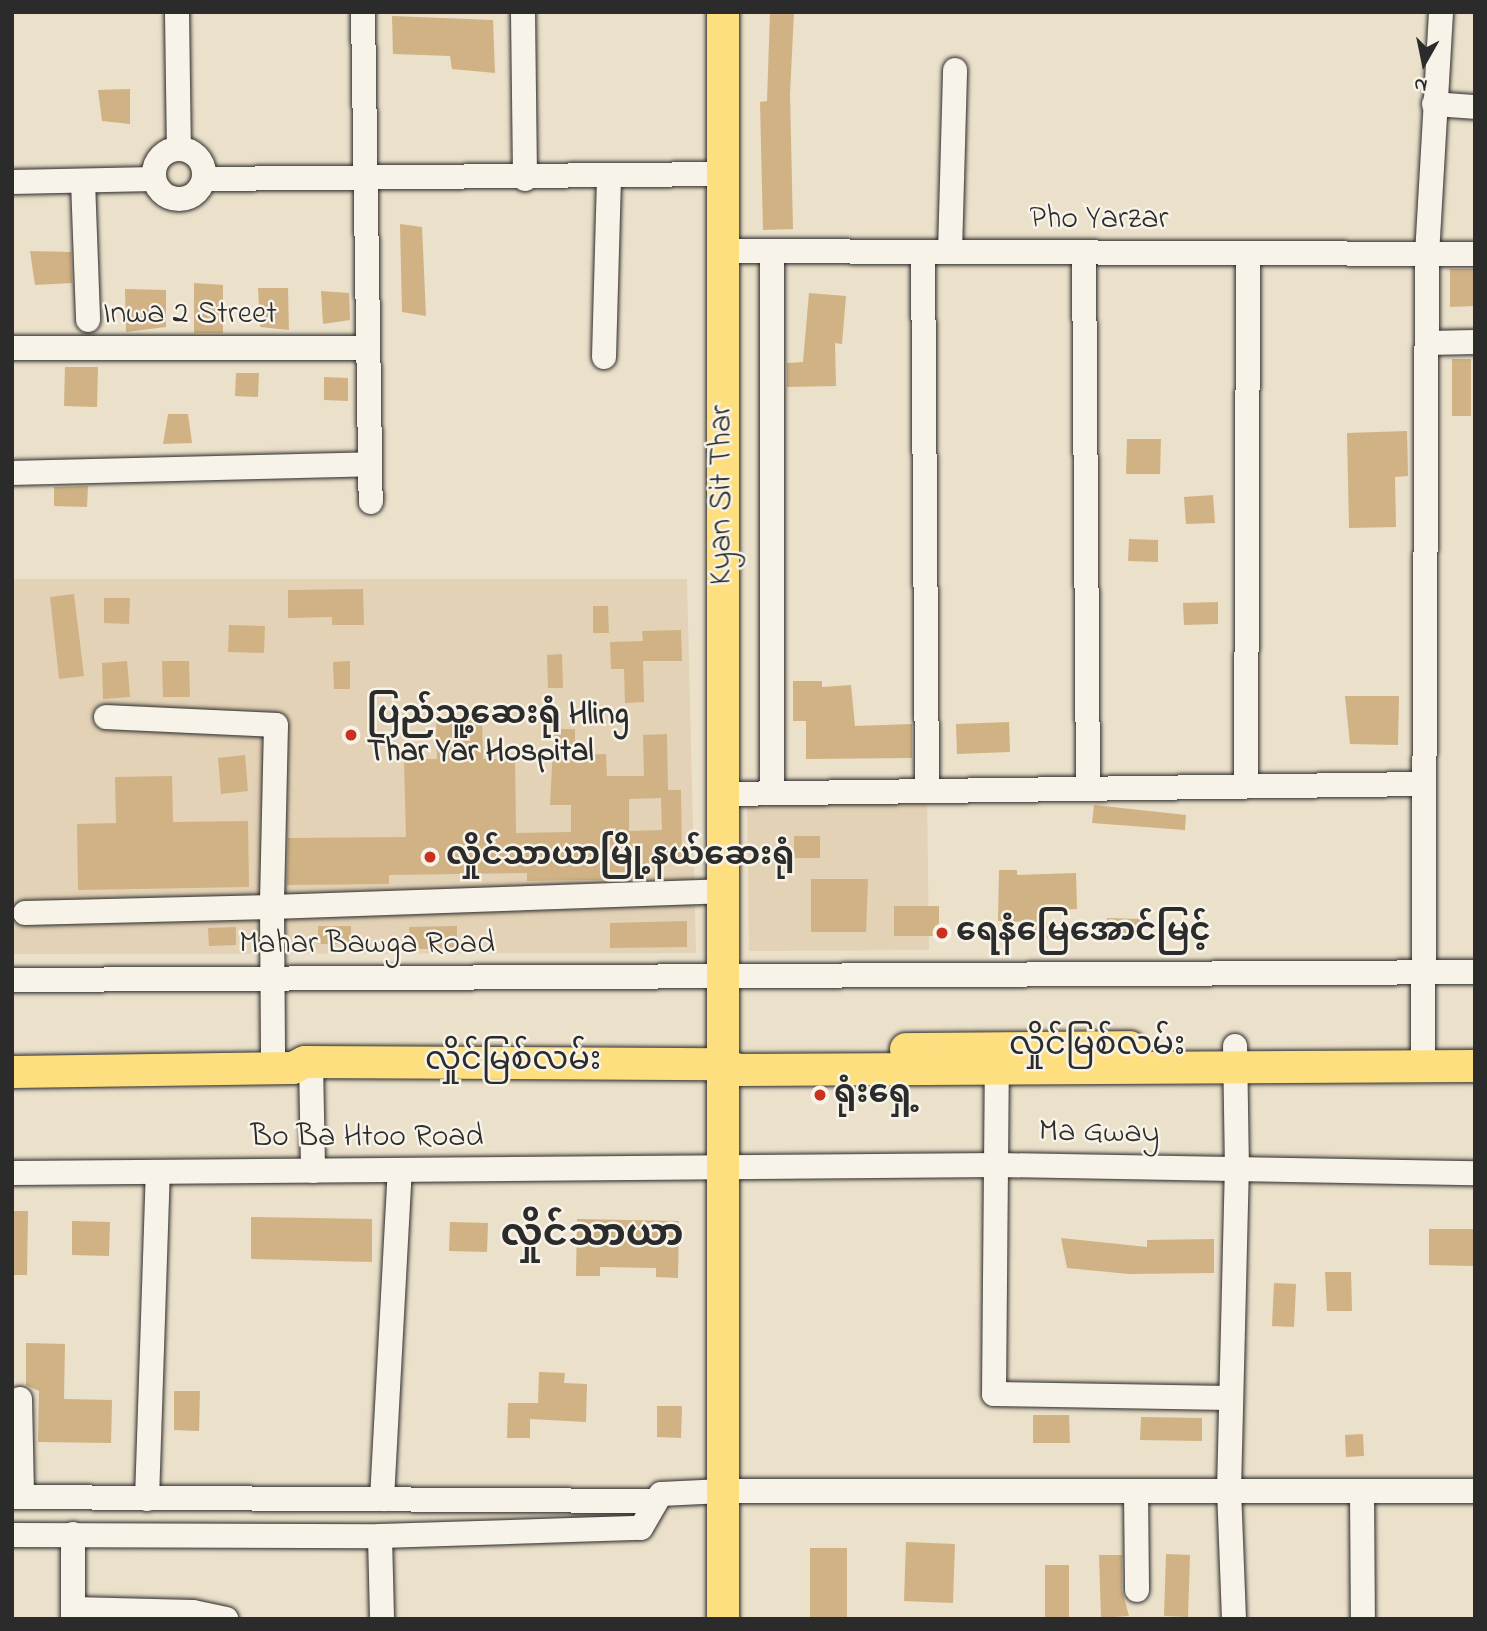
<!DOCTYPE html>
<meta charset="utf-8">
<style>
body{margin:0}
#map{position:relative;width:1487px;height:1631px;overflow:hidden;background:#ebe0ca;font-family:"Indie Flower","Noto Sans Myanmar",sans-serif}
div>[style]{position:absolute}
.built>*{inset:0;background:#e3d2b5}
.building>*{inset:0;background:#d0b284}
.roads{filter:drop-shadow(0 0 2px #2b2b2b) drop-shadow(0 0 2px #2b2b2b)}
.minor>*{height:24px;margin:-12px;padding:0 12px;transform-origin:12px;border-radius:12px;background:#f7f3e8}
.minor>.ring{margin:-12px;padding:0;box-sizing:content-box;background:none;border:24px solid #f7f3e8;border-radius:50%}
.major>*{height:32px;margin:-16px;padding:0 16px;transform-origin:16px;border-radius:16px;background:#fddf80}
.dots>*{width:19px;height:19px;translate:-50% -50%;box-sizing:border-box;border:4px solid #f7f3e8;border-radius:50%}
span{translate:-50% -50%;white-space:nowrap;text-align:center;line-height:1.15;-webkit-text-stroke:5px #f7f3e8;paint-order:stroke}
.street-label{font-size:32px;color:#2b2b2b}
.poi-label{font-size:32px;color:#2b2b2b;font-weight:700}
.left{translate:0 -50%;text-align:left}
.district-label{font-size:38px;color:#2b2b2b;font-weight:700}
.frame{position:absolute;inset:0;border:14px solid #2b2b2b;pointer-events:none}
.north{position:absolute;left:1389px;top:28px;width:70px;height:70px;-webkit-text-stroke:5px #f7f3e8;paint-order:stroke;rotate:189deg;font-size:19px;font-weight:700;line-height:28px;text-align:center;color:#2b2b2b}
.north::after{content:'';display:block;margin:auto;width:24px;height:32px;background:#2b2b2b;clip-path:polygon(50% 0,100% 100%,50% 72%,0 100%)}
</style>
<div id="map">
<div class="built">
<div style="clip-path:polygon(12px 579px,687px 579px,696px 953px,12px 954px)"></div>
<div style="clip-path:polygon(927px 791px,929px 950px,749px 951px,747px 793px)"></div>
</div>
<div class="building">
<div style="clip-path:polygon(770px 12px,794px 12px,790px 94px,793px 229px,763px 230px,760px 102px,767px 101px)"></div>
<div style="clip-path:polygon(392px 16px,493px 20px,495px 73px,452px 69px,450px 56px,393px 54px)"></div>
<div style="clip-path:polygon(130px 89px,130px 124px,102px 121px,98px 90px)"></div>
<div style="clip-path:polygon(400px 224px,422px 227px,426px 316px,402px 312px)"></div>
<div style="clip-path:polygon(30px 251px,71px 252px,72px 283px,35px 285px)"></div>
<div style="clip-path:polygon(1450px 269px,1475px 269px,1475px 306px,1450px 307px)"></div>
<div style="clip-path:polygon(194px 283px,223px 285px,223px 333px,194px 333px)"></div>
<div style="clip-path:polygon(258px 288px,288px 288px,289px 330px,260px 327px)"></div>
<div style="clip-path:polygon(125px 289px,166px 290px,166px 327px,126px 332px)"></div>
<div style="clip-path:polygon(321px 291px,349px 293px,350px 320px,323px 324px)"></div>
<div style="clip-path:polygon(809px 293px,846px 296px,842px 344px,835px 343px,836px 386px,787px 387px,787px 363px,803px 362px)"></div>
<div style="clip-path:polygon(1452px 359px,1471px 359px,1471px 416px,1452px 416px)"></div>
<div style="clip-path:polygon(65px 367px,98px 367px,97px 407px,64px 406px)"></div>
<div style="clip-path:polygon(236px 373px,259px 373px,258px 397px,235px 396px)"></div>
<div style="clip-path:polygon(324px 377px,348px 378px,348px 401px,324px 400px)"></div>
<div style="clip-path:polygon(168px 414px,188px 414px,192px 443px,163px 444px)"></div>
<div style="clip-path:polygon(1407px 431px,1408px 476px,1395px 477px,1396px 527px,1349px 528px,1347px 433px)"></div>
<div style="clip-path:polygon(1127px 439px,1161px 439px,1160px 474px,1126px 474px)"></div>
<div style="clip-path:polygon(88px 486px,87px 507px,54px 506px,54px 487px)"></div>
<div style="clip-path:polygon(1213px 495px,1215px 523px,1186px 524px,1184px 497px)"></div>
<div style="clip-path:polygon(1129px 539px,1158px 540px,1158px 562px,1128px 561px)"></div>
<div style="clip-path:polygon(363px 589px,364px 625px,332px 625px,332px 617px,288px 618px,288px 590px)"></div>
<div style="clip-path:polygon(74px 594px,84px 676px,59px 679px,50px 597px)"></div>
<div style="clip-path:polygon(104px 598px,130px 598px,129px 624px,104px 623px)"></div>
<div style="clip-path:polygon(1218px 602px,1218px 624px,1184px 625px,1183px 603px)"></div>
<div style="clip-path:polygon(593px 606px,608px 606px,609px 633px,593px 633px)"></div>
<div style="clip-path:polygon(229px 625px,265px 626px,264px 653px,228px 652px)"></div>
<div style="clip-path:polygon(681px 630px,682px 661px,643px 661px,644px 702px,625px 703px,624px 669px,611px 669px,610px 642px,643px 641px,642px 631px)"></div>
<div style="clip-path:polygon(562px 654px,563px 688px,548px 688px,547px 655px)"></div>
<div style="clip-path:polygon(127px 661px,130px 697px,103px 699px,102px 663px)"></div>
<div style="clip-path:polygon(162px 661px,189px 661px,190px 697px,163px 697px)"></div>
<div style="clip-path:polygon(350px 661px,350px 689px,334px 689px,333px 662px)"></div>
<div style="clip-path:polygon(793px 681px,822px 681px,822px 687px,851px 685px,855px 726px,912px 724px,912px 758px,806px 759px,806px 721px,793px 721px)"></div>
<div style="clip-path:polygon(1345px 696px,1399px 696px,1398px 745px,1350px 744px)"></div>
<div style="clip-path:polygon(evenodd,482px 719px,483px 759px,515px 759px,516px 833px,571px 832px,571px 805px,550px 805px,554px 729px,575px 729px,575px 755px,606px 754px,607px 776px,644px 776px,643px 735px,667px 734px,668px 790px,681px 790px,682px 862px,646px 863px,646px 879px,527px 881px,527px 873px,389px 875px,389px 884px,287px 885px,288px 838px,406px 837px,404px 759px,437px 759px,436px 720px,482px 719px,661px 798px,662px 830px,629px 831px,629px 799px,661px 798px)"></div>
<div style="clip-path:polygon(1009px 722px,1010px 752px,957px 754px,956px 724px)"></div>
<div style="clip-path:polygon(245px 755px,248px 791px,221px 794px,218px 758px)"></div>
<div style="clip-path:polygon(172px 776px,173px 822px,248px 821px,249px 887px,78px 890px,77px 824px,116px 823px,115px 777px)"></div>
<div style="clip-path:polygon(1094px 805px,1186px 815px,1185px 830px,1092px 823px)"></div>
<div style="clip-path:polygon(794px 836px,820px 836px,820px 858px,794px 858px)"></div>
<div style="clip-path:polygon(999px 870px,1017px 870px,1017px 875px,1076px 873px,1077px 909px,1046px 910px,1048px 938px,1030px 939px,1030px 922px,998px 921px)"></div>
<div style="clip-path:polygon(811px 879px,868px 879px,866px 932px,811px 932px)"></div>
<div style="clip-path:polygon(894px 906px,939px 906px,939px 936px,894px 936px)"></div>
<div style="clip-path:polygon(1107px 918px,1141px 919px,1141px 937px,1106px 936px)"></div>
<div style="clip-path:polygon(687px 921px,687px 947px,610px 948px,610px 923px)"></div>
<div style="clip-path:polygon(318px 926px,351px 926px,351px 944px,318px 944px)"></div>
<div style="clip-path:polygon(457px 926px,457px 949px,410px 949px,409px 927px)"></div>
<div style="clip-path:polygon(236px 927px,236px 945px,209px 946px,208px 928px)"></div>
<div style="clip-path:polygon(12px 1211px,28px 1211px,27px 1275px,12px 1275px)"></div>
<div style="clip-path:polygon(251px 1217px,372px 1219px,372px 1262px,251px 1259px)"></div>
<div style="clip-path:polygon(577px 1219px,679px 1221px,678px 1278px,656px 1277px,656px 1268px,600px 1267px,600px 1276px,576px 1276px)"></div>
<div style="clip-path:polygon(72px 1221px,110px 1222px,109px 1256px,72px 1255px)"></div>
<div style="clip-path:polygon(450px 1222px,488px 1223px,487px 1252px,449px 1251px)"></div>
<div style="clip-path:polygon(1429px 1229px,1474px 1229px,1474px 1266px,1429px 1265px)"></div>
<div style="clip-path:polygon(1061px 1238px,1147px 1247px,1147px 1240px,1214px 1239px,1214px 1273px,1129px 1274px,1067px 1268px)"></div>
<div style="clip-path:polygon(1325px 1272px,1351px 1272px,1352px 1311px,1327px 1311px)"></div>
<div style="clip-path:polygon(1274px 1283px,1296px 1284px,1294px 1327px,1272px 1326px)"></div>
<div style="clip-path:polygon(26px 1343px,65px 1344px,64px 1399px,112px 1400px,111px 1443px,38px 1442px,39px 1391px,26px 1385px)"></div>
<div style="clip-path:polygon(539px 1372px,565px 1373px,564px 1383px,587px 1384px,586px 1422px,530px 1419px,530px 1438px,507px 1438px,508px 1403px,538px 1403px)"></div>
<div style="clip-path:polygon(174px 1391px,200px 1391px,199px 1431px,174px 1430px)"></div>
<div style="clip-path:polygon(657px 1406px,682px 1406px,681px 1438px,657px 1437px)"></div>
<div style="clip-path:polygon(1033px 1415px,1069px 1415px,1070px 1443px,1033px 1443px)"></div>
<div style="clip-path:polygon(1141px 1417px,1202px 1418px,1202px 1441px,1140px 1440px)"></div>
<div style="clip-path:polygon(1363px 1434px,1364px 1456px,1346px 1457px,1345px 1435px)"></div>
<div style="clip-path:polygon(906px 1542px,955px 1544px,953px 1603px,904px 1601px)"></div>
<div style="clip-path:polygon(810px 1548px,847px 1548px,847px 1619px,810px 1619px)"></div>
<div style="clip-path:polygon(1166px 1554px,1190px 1555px,1188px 1617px,1164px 1616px)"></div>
<div style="clip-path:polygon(1099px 1555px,1122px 1555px,1122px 1590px,1129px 1616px,1101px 1618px)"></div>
<div style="clip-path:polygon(1045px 1565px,1069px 1565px,1069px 1619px,1045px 1619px)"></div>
</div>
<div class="roads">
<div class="minor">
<div style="left:177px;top:12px;width:136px;rotate:89.2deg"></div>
<div style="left:363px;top:12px;width:490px;rotate:89.1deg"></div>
<div style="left:523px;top:12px;width:167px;rotate:89.3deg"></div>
<div style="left:1434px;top:104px;width:41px;rotate:4.2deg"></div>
<div class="ring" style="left:154px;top:149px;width:26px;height:26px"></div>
<div style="left:204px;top:179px;width:519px;rotate:-0.55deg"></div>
<div style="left:83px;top:181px;width:139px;rotate:87.9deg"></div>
<div style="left:12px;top:182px;width:142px;rotate:-1.2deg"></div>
<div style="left:723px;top:251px;width:752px;rotate:0.23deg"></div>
<div style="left:772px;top:251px;width:541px;rotate:90deg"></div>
<div style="left:923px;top:252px;width:539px;rotate:89.57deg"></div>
<div style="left:950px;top:252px;width:182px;rotate:-88.4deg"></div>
<div style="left:1084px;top:253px;width:535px;rotate:89.57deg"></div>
<div style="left:1427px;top:343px;width:48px;rotate:-1.2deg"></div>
<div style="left:12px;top:348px;width:355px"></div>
<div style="left:604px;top:357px;width:180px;rotate:-88.4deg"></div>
<div style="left:12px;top:473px;width:358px;rotate:-1.4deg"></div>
<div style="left:106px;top:717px;width:170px;rotate:2.7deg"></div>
<div style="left:276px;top:725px;width:182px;rotate:91.3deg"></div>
<div style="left:272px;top:907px;width:450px;rotate:-2deg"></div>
<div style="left:1246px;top:786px;width:532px;rotate:-89.78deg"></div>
<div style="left:724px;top:794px;width:700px;rotate:-0.82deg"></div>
<div style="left:25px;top:913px;width:247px;rotate:-1.4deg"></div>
<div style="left:272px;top:907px;width:161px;rotate:89.6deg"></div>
<div style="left:12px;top:980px;width:1463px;rotate:-0.31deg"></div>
<div style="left:997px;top:1052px;width:342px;rotate:90.5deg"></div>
<div style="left:994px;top:1394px;width:237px;rotate:1deg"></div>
<div style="left:311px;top:1062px;width:109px;rotate:88.9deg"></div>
<div style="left:1423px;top:1066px;width:811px;rotate:-89.72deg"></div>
<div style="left:1427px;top:255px;width:243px;rotate:-86.7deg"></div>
<div style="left:12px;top:1173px;width:987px;rotate:-0.46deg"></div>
<div style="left:999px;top:1165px;width:476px;rotate:1deg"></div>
<div style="left:20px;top:1399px;width:98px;rotate:88.8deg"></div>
<div style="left:1136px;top:1491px;width:99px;rotate:89.4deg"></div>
<div style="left:1362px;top:1491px;width:128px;rotate:89.6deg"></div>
<div style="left:12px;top:1497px;width:642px;rotate:0.36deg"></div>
<div style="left:147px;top:1499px;width:327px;rotate:-88.1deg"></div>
<div style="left:382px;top:1499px;width:328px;rotate:-86.9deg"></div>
<div style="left:73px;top:1534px;width:85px;rotate:90deg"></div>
<div style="left:12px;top:1535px;width:368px;rotate:0.2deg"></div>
<div style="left:380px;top:1536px;width:261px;rotate:-1.8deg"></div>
<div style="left:641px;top:1528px;width:39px;rotate:-60deg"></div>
<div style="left:661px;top:1494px;width:62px;rotate:-2.8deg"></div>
<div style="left:723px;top:1491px;width:752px"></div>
<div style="left:380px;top:1536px;width:83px;rotate:88.6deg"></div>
<div style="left:73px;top:1609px;width:120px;rotate:1.4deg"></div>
<div style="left:193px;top:1612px;width:34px;rotate:12deg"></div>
<div style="left:1234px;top:1619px;width:128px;rotate:-92.2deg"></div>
<div style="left:1229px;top:1491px;width:320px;rotate:-88.6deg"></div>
<div style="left:1237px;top:1171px;width:125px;rotate:-90.9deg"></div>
</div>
<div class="major">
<div style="left:906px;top:1049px;width:224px;rotate:-0.5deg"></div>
<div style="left:12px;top:1072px;width:281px;rotate:-0.8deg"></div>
<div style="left:293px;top:1068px;width:13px;rotate:-27deg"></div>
<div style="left:305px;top:1062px;width:416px;rotate:0.3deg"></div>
<div style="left:721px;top:1064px;width:19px;rotate:18deg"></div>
<div style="left:739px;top:1070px;width:736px;rotate:-0.31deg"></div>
<div style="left:723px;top:1619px;width:1607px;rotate:-90deg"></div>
</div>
</div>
<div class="dots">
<div style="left:351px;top:735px;background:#c8321e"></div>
<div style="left:430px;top:857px;background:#c8321e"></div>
<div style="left:942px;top:933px;background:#c8321e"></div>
<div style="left:820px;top:1095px;background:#c8321e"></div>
</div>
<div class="street-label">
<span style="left:1099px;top:220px">Pho Yarzar</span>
<span style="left:190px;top:315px">Inwa 2 Street</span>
<span style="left:723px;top:495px;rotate:-90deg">Kyan Sit Thar</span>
<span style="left:367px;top:945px">Mahar Bawga Road</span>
<span style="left:1097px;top:1047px">လှိုင်မြစ်လမ်း</span>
<span style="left:513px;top:1062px">လှိုင်မြစ်လမ်း</span>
<span style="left:1099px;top:1134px;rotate:1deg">Ma Gway</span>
<span style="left:367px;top:1138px">Bo Ba Htoo Road</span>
</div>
<div class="poi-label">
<span class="left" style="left:367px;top:735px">ပြည်သူ့ဆေးရုံ Hling<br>Thar Yar Hospital</span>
<span class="left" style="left:446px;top:857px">လှိုင်သာယာမြို့နယ်ဆေးရုံ</span>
<span class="left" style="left:956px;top:933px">ရေနံမြေအောင်မြင့်</span>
<span class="left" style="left:834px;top:1095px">ရုံးရှေ့</span>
</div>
<div class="district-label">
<span style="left:592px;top:1237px">လှိုင်သာယာ</span>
</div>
<div class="frame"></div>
<div class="north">N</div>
</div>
